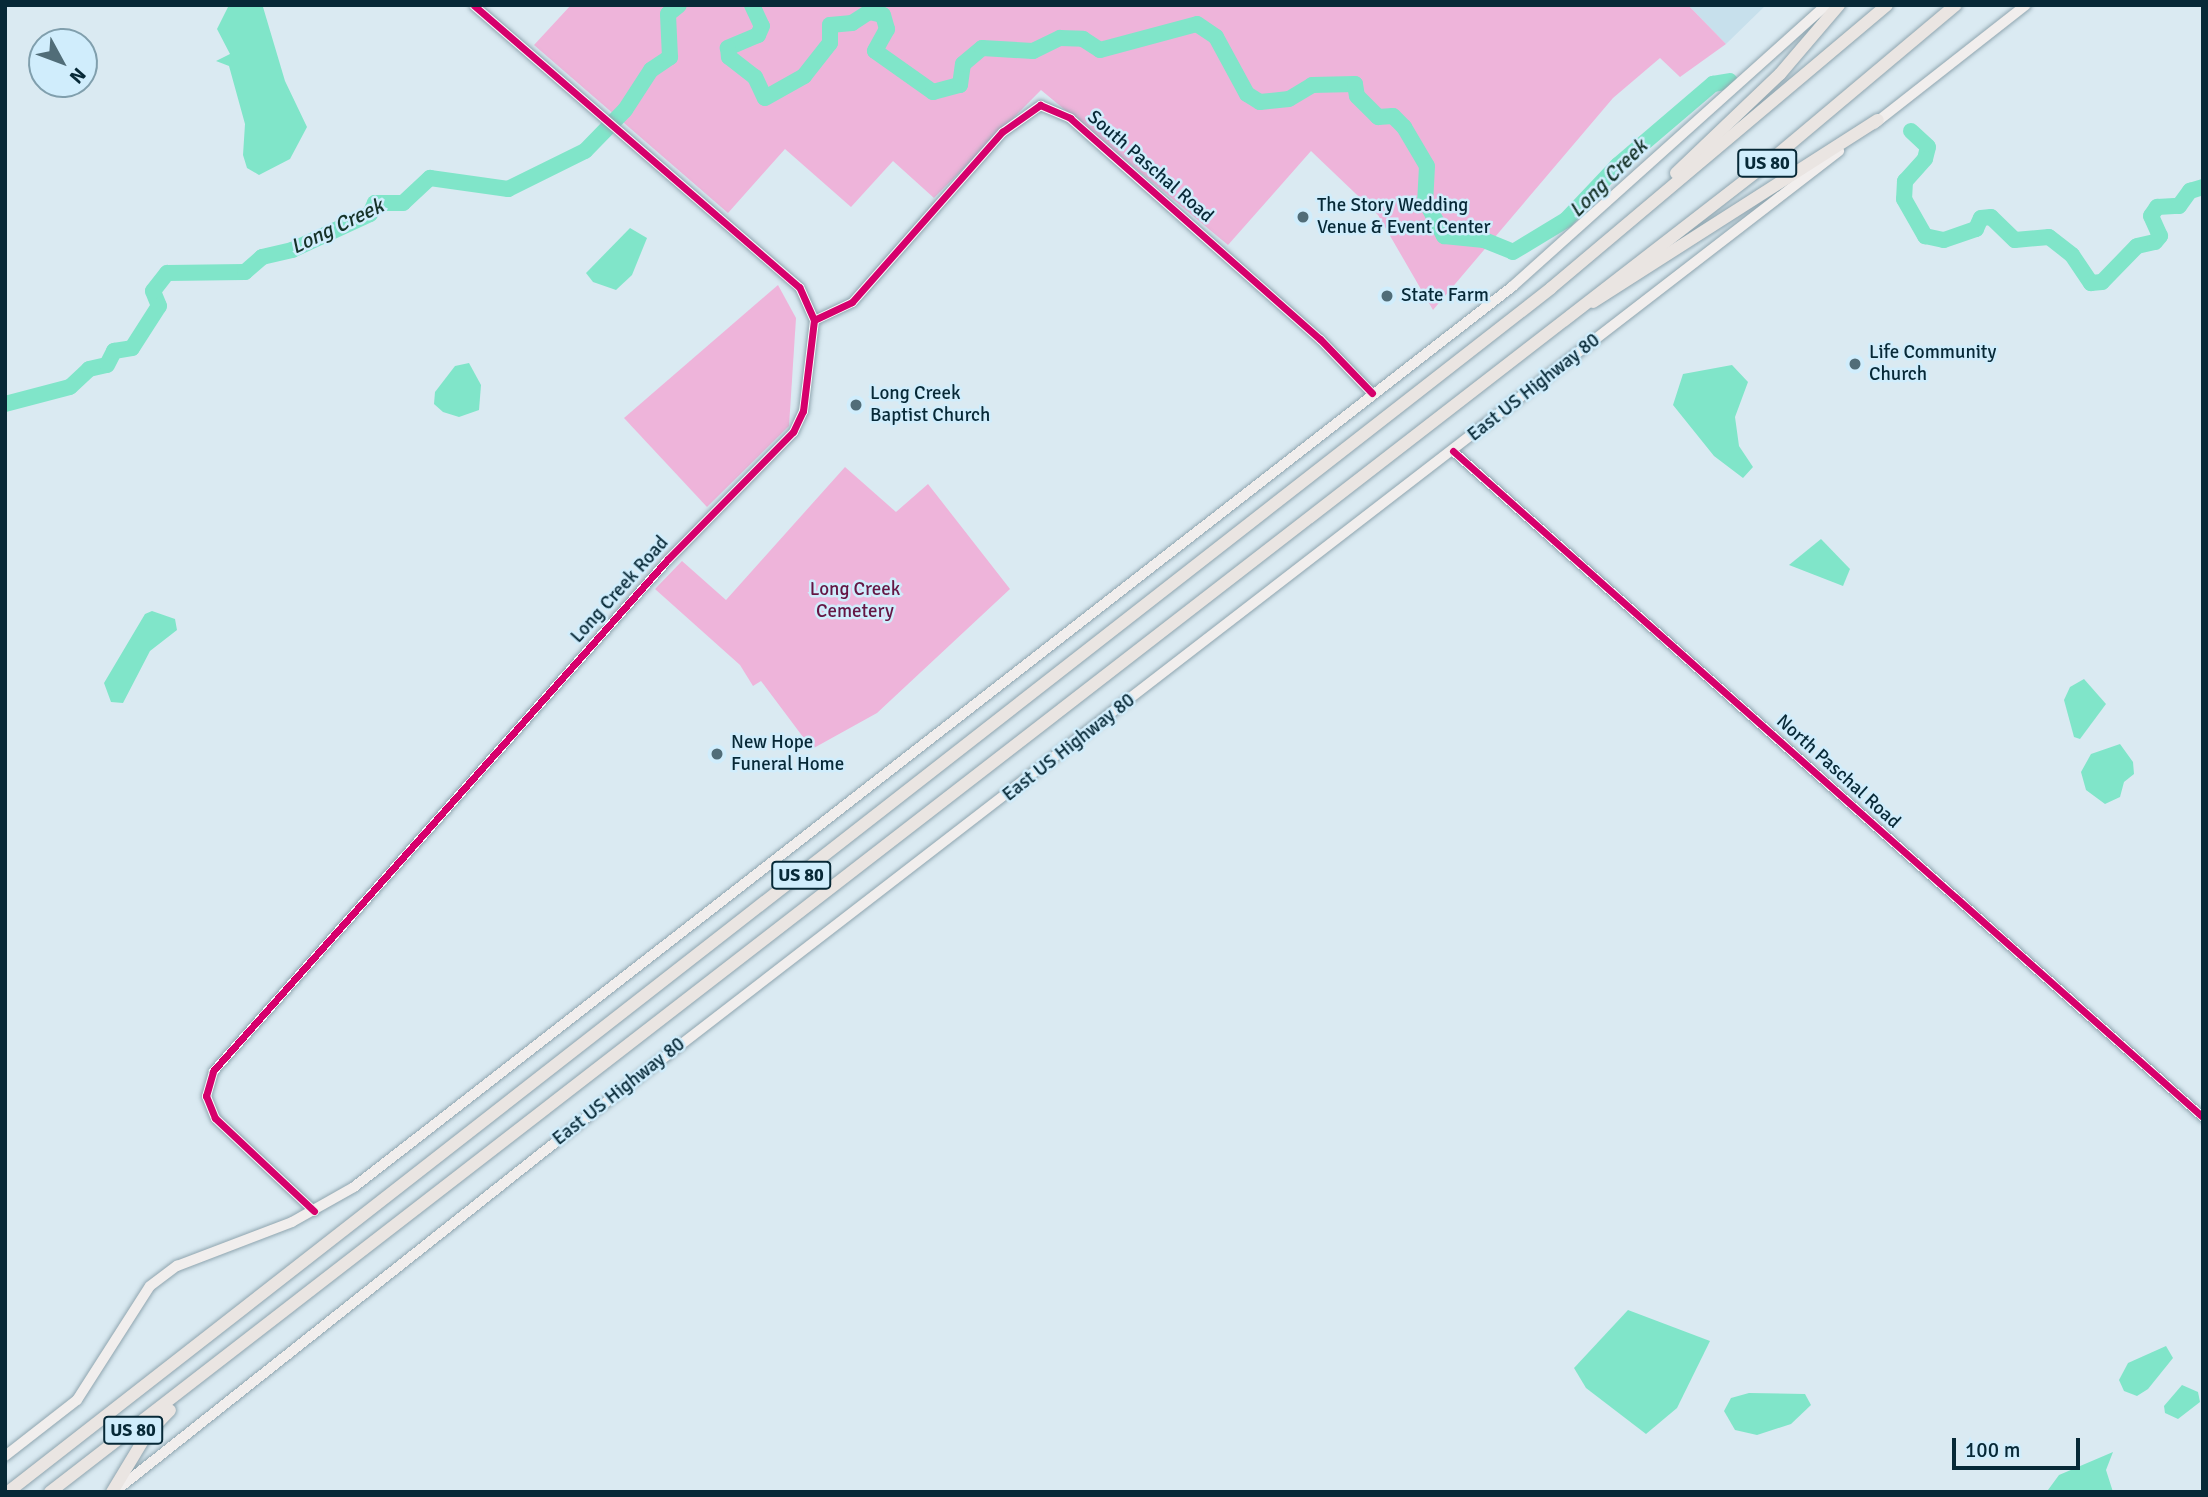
<!DOCTYPE html>
<style>
body{margin:0}
#map{position:relative;width:2208px;height:1497px;overflow:hidden;background:#daeaf2;font-family:Signika,sans-serif}
div>[style]{position:absolute}
.built>*{inset:0;background:#c7e0ec}
.green>*{inset:0;background:#eeb4da}
.water>*{inset:0;background:#80e5c9}
.river>*{height:16px;margin:-8px;padding:0 8px;transform-origin:8px;border-radius:8px;background:#80e5c9}
.roads{filter:drop-shadow(0 0 2px #8fa5af) drop-shadow(0 0 2px #8fa5af)}
.minor>*{height:9px;margin:-4.5px;padding:0 4.5px;transform-origin:4.5px;border-radius:4.5px;background:#f9fcfd}
.major>*{height:10px;margin:-5px;padding:0 5px;transform-origin:5px;border-radius:5px;background:#f1eeed}
.highway>*{height:12px;margin:-6px;padding:0 6px;transform-origin:6px;border-radius:6px;background:#eae5e2}
.cycleway>*{height:7px;margin:-3.5px;padding:0 3.5px;transform-origin:3.5px;border-radius:3.5px;background:#d6006c}
.dots>*{width:19px;height:19px;translate:-50% -50%;box-sizing:border-box;border:4px solid #d0edfc;border-radius:50%}
span{translate:-50% -50%;white-space:nowrap;text-align:center;line-height:1.15;-webkit-text-stroke:5px #d0edfc;paint-order:stroke}
.shield-label span{padding:2px 5px;background:#d0edfc;border:2px solid;border-radius:5px;-webkit-text-stroke-width:0}
.shield-label{font-size:18px;color:#072937;font-weight:700}
.street-label{font-size:19px;color:#072937}
.poi-label{font-size:19px;color:#072937}
.left{translate:0 -50%;text-align:left}
.park-label{font-size:19px;color:#641644}
.water-label{font-size:21px;color:#163329;font-style:italic}
.frame{position:absolute;inset:0;border:7px solid #072937;pointer-events:none}
.north{position:absolute;left:28px;top:28px;width:70px;height:70px;box-sizing:border-box;background:#d0edfc;border:2px solid #809fad;border-radius:50%;rotate:131deg;font-size:19px;font-weight:700;line-height:28px;text-align:center;color:#072937}
.north::after{content:'';display:block;margin:auto;width:24px;height:32px;background:#516d78;clip-path:polygon(50% 0,100% 100%,50% 72%,0 100%)}
.scale{position:absolute;left:1952px;top:1438px;width:128px;height:32px;box-sizing:border-box;border:4px solid #072937;border-top:0;padding-left:9px;font-size:21px;line-height:24px;white-space:nowrap;color:#072937;-webkit-text-stroke:5px #d0edfc;paint-order:stroke}
</style>
<div id="map">
<div class="built">
<div style="clip-path:polygon(1688px 5px,1766px 5px,1726px 44px)"></div>
</div>
<div class="green">
<div style="clip-path:polygon(571px 5px,1688px 5px,1726px 44px,1680px 77px,1660px 58px,1613px 98px,1433px 310px,1378px 215px,1311px 151px,1228px 245px,1041px 90px,934px 198px,893px 161px,851px 207px,785px 149px,728px 213px,534px 45px)"></div>
<div style="clip-path:polygon(778px 285px,796px 318px,789px 426px,707px 507px,624px 418px)"></div>
<div style="clip-path:polygon(845px 467px,896px 512px,928px 484px,1010px 589px,877px 713px,812px 749px,761px 681px,753px 686px,740px 665px,655px 589px,682px 561px,726px 600px)"></div>
</div>
<div class="water">
<div style="clip-path:polygon(229px 5px,263px 7px,285px 81px,307px 127px,290px 159px,259px 175px,247px 168px,243px 155px,245px 124px,229px 66px,216px 61px,230px 54px,217px 29px)"></div>
<div style="clip-path:polygon(630px 228px,647px 238px,632px 275px,616px 290px,593px 282px,586px 273px)"></div>
<div style="clip-path:polygon(469px 363px,481px 385px,479px 410px,459px 417px,443px 412px,434px 404px,435px 392px,455px 366px)"></div>
<div style="clip-path:polygon(1732px 365px,1748px 382px,1735px 417px,1739px 446px,1753px 467px,1743px 478px,1714px 456px,1673px 405px,1683px 374px)"></div>
<div style="clip-path:polygon(1821px 539px,1850px 569px,1843px 586px,1789px 565px)"></div>
<div style="clip-path:polygon(152px 611px,175px 619px,177px 630px,150px 651px,123px 703px,111px 702px,104px 683px,145px 614px)"></div>
<div style="clip-path:polygon(2084px 679px,2106px 704px,2080px 739px,2074px 737px,2064px 700px,2070px 687px)"></div>
<div style="clip-path:polygon(2120px 744px,2133px 762px,2134px 774px,2124px 782px,2120px 797px,2105px 804px,2086px 790px,2081px 772px,2091px 754px)"></div>
<div style="clip-path:polygon(1628px 1310px,1710px 1341px,1677px 1408px,1646px 1434px,1586px 1388px,1574px 1368px)"></div>
<div style="clip-path:polygon(2166px 1346px,2173px 1358px,2148px 1389px,2137px 1396px,2124px 1391px,2119px 1380px,2128px 1363px)"></div>
<div style="clip-path:polygon(2182px 1385px,2198px 1392px,2200px 1402px,2178px 1419px,2165px 1413px,2164px 1406px)"></div>
<div style="clip-path:polygon(1749px 1393px,1805px 1394px,1811px 1405px,1791px 1424px,1757px 1435px,1735px 1430px,1724px 1411px,1731px 1398px)"></div>
<div style="clip-path:polygon(2113px 1452px,2106px 1470px,2113px 1492px,2048px 1490px,2059px 1475px)"></div>
</div>
<div class="river">
<div style="left:752px;top:5px;width:23px;rotate:65deg"></div>
<div style="left:762px;top:26px;width:10px;rotate:114deg"></div>
<div style="left:758px;top:35px;width:33px;rotate:157deg"></div>
<div style="left:728px;top:48px;width:9px;rotate:84deg"></div>
<div style="left:729px;top:57px;width:33px;rotate:38deg"></div>
<div style="left:755px;top:77px;width:23px;rotate:65deg"></div>
<div style="left:765px;top:98px;width:45px;rotate:-29.4deg"></div>
<div style="left:804px;top:76px;width:42px;rotate:-51.8deg"></div>
<div style="left:830px;top:43px;width:18px;rotate:-90deg"></div>
<div style="left:830px;top:25px;width:22px;rotate:-5deg"></div>
<div style="left:852px;top:23px;width:20px;rotate:-33deg"></div>
<div style="left:869px;top:12px;width:14px;rotate:12deg"></div>
<div style="left:883px;top:15px;width:15px;rotate:74deg"></div>
<div style="left:887px;top:29px;width:25px;rotate:119deg"></div>
<div style="left:875px;top:51px;width:71px;rotate:35.3deg"></div>
<div style="left:933px;top:92px;width:28px;rotate:-15deg"></div>
<div style="left:960px;top:85px;width:21px;rotate:-82deg"></div>
<div style="left:963px;top:64px;width:25px;rotate:-40deg"></div>
<div style="left:982px;top:48px;width:51px;rotate:3.4deg"></div>
<div style="left:1033px;top:51px;width:30px;rotate:-26deg"></div>
<div style="left:1060px;top:38px;width:23px;rotate:2deg"></div>
<div style="left:1083px;top:39px;width:20px;rotate:33deg"></div>
<div style="left:1100px;top:50px;width:100px;rotate:-15deg"></div>
<div style="left:1197px;top:24px;width:23px;rotate:34deg"></div>
<div style="left:1216px;top:37px;width:65px;rotate:61.5deg"></div>
<div style="left:1247px;top:94px;width:15px;rotate:32deg"></div>
<div style="left:1260px;top:102px;width:29px;rotate:-6deg"></div>
<div style="left:1289px;top:99px;width:27px;rotate:-31deg"></div>
<div style="left:1312px;top:85px;width:43px;rotate:-1.3deg"></div>
<div style="left:1355px;top:84px;width:12px;rotate:81deg"></div>
<div style="left:1357px;top:96px;width:30px;rotate:45deg"></div>
<div style="left:1378px;top:117px;width:15px;rotate:-4deg"></div>
<div style="left:1393px;top:116px;width:16px;rotate:45deg"></div>
<div style="left:1404px;top:127px;width:45px;rotate:59.5deg"></div>
<div style="left:1427px;top:166px;width:34px;rotate:93deg"></div>
<div style="left:1425px;top:200px;width:41px;rotate:62.2deg"></div>
<div style="left:1444px;top:236px;width:40px;rotate:5.7deg"></div>
<div style="left:1484px;top:240px;width:31px;rotate:22deg"></div>
<div style="left:1513px;top:252px;width:62px;rotate:-31.1deg"></div>
<div style="left:1566px;top:220px;width:76px;rotate:-46.6deg"></div>
<div style="left:1618px;top:165px;width:125px;rotate:-40.5deg"></div>
<div style="left:1713px;top:84px;width:17px;rotate:-10deg"></div>
<div style="left:1911px;top:131px;width:23px;rotate:43deg"></div>
<div style="left:1928px;top:147px;width:12px;rotate:104deg"></div>
<div style="left:1925px;top:159px;width:30px;rotate:132deg"></div>
<div style="left:1905px;top:181px;width:18px;rotate:93deg"></div>
<div style="left:1904px;top:199px;width:43px;rotate:60.4deg"></div>
<div style="left:1925px;top:236px;width:19px;rotate:12deg"></div>
<div style="left:1944px;top:240px;width:34px;rotate:-19deg"></div>
<div style="left:1976px;top:229px;width:12px;rotate:-66deg"></div>
<div style="left:1981px;top:218px;width:10px;rotate:-6deg"></div>
<div style="left:1991px;top:217px;width:33px;rotate:44deg"></div>
<div style="left:2015px;top:240px;width:34px;rotate:-5deg"></div>
<div style="left:2049px;top:237px;width:29px;rotate:38deg"></div>
<div style="left:2072px;top:255px;width:34px;rotate:56deg"></div>
<div style="left:2091px;top:283px;width:11px;rotate:-5deg"></div>
<div style="left:2102px;top:282px;width:50px;rotate:-45.8deg"></div>
<div style="left:2137px;top:246px;width:18px;rotate:-13deg"></div>
<div style="left:2155px;top:242px;width:8px;rotate:-50deg"></div>
<div style="left:2160px;top:236px;width:22px;rotate:-114deg"></div>
<div style="left:2151px;top:216px;width:11px;rotate:-56deg"></div>
<div style="left:2157px;top:207px;width:22px;rotate:-3deg"></div>
<div style="left:2179px;top:206px;width:19px;rotate:-54deg"></div>
<div style="left:2190px;top:191px;width:14px;rotate:-17deg"></div>
<div style="left:5px;top:404px;width:67px;rotate:-14.7deg"></div>
<div style="left:70px;top:387px;width:26px;rotate:-43deg"></div>
<div style="left:89px;top:369px;width:18px;rotate:-13deg"></div>
<div style="left:107px;top:365px;width:16px;rotate:-63deg"></div>
<div style="left:114px;top:351px;width:18px;rotate:-9deg"></div>
<div style="left:132px;top:348px;width:50px;rotate:-57.3deg"></div>
<div style="left:159px;top:306px;width:16px;rotate:-112deg"></div>
<div style="left:153px;top:291px;width:23px;rotate:-52deg"></div>
<div style="left:167px;top:273px;width:78px;rotate:-0.7deg"></div>
<div style="left:245px;top:272px;width:23px;rotate:-41deg"></div>
<div style="left:262px;top:257px;width:31px;rotate:-13deg"></div>
<div style="left:292px;top:250px;width:86px;rotate:-24.8deg"></div>
<div style="left:370px;top:214px;width:12px;rotate:-66deg"></div>
<div style="left:375px;top:203px;width:28px"></div>
<div style="left:403px;top:203px;width:37px;rotate:-43deg"></div>
<div style="left:430px;top:178px;width:79px;rotate:8deg"></div>
<div style="left:508px;top:189px;width:86px;rotate:-26.3deg"></div>
<div style="left:585px;top:151px;width:57px;rotate:-45.7deg"></div>
<div style="left:625px;top:110px;width:48px;rotate:-57deg"></div>
<div style="left:651px;top:70px;width:23px;rotate:-34deg"></div>
<div style="left:670px;top:57px;width:43px;rotate:-92.7deg"></div>
<div style="left:668px;top:14px;width:14px;rotate:-39deg"></div>
</div>
<div class="roads">
<div class="minor">
<div style="left:814px;top:320px;width:42px;rotate:-25.3deg"></div>
<div style="left:852px;top:302px;width:227px;rotate:-48.6deg"></div>
<div style="left:1002px;top:132px;width:47px;rotate:-35.4deg"></div>
<div style="left:1040px;top:105px;width:33px;rotate:23deg"></div>
<div style="left:1070px;top:118px;width:334px;rotate:41.5deg"></div>
<div style="left:1320px;top:339px;width:75px;rotate:46.1deg"></div>
<div style="left:1453px;top:451px;width:1003px;rotate:41.61deg"></div>
<div style="left:314px;top:1211px;width:136px;rotate:-136.8deg"></div>
<div style="left:215px;top:1118px;width:24px;rotate:-112deg"></div>
<div style="left:206px;top:1096px;width:26px;rotate:-74deg"></div>
<div style="left:213px;top:1071px;width:684px;rotate:-48.38deg"></div>
<div style="left:667px;top:560px;width:180px;rotate:-45.5deg"></div>
<div style="left:793px;top:432px;width:23px;rotate:-65deg"></div>
<div style="left:803px;top:411px;width:92px;rotate:-83.1deg"></div>
<div style="left:814px;top:320px;width:36px;rotate:-114deg"></div>
<div style="left:799px;top:287px;width:430px;rotate:-139.1deg"></div>
</div>
<div class="major">
<div style="left:1874px;top:124px;width:193px;rotate:-38.1deg"></div>
<div style="left:5px;top:1456px;width:91px;rotate:-37.9deg"></div>
<div style="left:77px;top:1400px;width:135px;rotate:-57.4deg"></div>
<div style="left:150px;top:1286px;width:34px;rotate:-37deg"></div>
<div style="left:177px;top:1266px;width:123px;rotate:-20.9deg"></div>
<div style="left:292px;top:1222px;width:71px;rotate:-29.4deg"></div>
<div style="left:354px;top:1187px;width:1468px;rotate:-37.86deg"></div>
<div style="left:1513px;top:286px;width:421px;rotate:-41.9deg"></div>
<div style="left:114px;top:1492px;width:620px;rotate:-38.39deg"></div>
<div style="left:600px;top:1107px;width:1565px;rotate:-37.65deg"></div>
</div>
<div class="highway">
<div style="left:1676px;top:173px;width:144px;rotate:-43.6deg"></div>
<div style="left:1780px;top:74px;width:91px;rotate:-49.5deg"></div>
<div style="left:1593px;top:302px;width:338px;rotate:-32.6deg"></div>
<div style="left:8px;top:1492px;width:1957px;rotate:-37.96deg"></div>
<div style="left:1551px;top:288px;width:439px;rotate:-40.1deg"></div>
<div style="left:50px;top:1492px;width:2168px;rotate:-37.73deg"></div>
<div style="left:1765px;top:165px;width:249px;rotate:-40deg"></div>
<div style="left:112px;top:1492px;width:68px;rotate:-58.9deg"></div>
<div style="left:147px;top:1434px;width:33px;rotate:-46deg"></div>
</div>
</div>
<div class="cycleway">
<div style="left:814px;top:320px;width:42px;rotate:-25.3deg"></div>
<div style="left:852px;top:302px;width:227px;rotate:-48.6deg"></div>
<div style="left:1002px;top:132px;width:47px;rotate:-35.4deg"></div>
<div style="left:1040px;top:105px;width:33px;rotate:23deg"></div>
<div style="left:1070px;top:118px;width:334px;rotate:41.5deg"></div>
<div style="left:1320px;top:339px;width:75px;rotate:46.1deg"></div>
<div style="left:1453px;top:451px;width:1003px;rotate:41.61deg"></div>
<div style="left:314px;top:1211px;width:136px;rotate:-136.8deg"></div>
<div style="left:215px;top:1118px;width:24px;rotate:-112deg"></div>
<div style="left:206px;top:1096px;width:26px;rotate:-74deg"></div>
<div style="left:213px;top:1071px;width:684px;rotate:-48.38deg"></div>
<div style="left:667px;top:560px;width:180px;rotate:-45.5deg"></div>
<div style="left:793px;top:432px;width:23px;rotate:-65deg"></div>
<div style="left:803px;top:411px;width:92px;rotate:-83.1deg"></div>
<div style="left:814px;top:320px;width:36px;rotate:-114deg"></div>
<div style="left:799px;top:287px;width:430px;rotate:-139.1deg"></div>
</div>
<div class="dots">
<div style="left:1303px;top:217px;background:#516d78"></div>
<div style="left:1387px;top:296px;background:#516d78"></div>
<div style="left:1855px;top:364px;background:#516d78"></div>
<div style="left:856px;top:405px;background:#516d78"></div>
<div style="left:717px;top:754px;background:#516d78"></div>
</div>
<div class="shield-label">
<span style="left:1767px;top:163px">US 80</span>
<span style="left:801px;top:875px">US 80</span>
<span style="left:133px;top:1430px">US 80</span>
</div>
<div class="street-label">
<span style="left:1150px;top:167px;rotate:41deg">South Paschal Road</span>
<span style="left:1534px;top:388px;rotate:-38deg">East US Highway 80</span>
<span style="left:620px;top:590px;rotate:-48deg">Long Creek Road</span>
<span style="left:1069px;top:748px;rotate:-38deg">East US Highway 80</span>
<span style="left:1838px;top:772px;rotate:42deg">North Paschal Road</span>
<span style="left:619px;top:1092px;rotate:-38deg">East US Highway 80</span>
</div>
<div class="poi-label">
<span class="left" style="left:1317px;top:217px">The Story Wedding<br>Venue &amp; Event Center</span>
<span class="left" style="left:1401px;top:296px">State Farm</span>
<span class="left" style="left:1869px;top:364px">Life Community<br>Church</span>
<span class="left" style="left:870px;top:405px">Long Creek<br>Baptist Church</span>
<span class="left" style="left:731px;top:754px">New Hope<br>Funeral Home</span>
</div>
<div class="park-label">
<span style="left:855px;top:601px">Long Creek<br>Cemetery</span>
</div>
<div class="water-label">
<span style="left:1608px;top:178px;rotate:-45deg">Long Creek</span>
<span style="left:337px;top:226px;rotate:-26deg">Long Creek</span>
</div>
<div class="frame"></div>
<div class="north">N</div>
<div class="scale">100 m</div>
</div>
